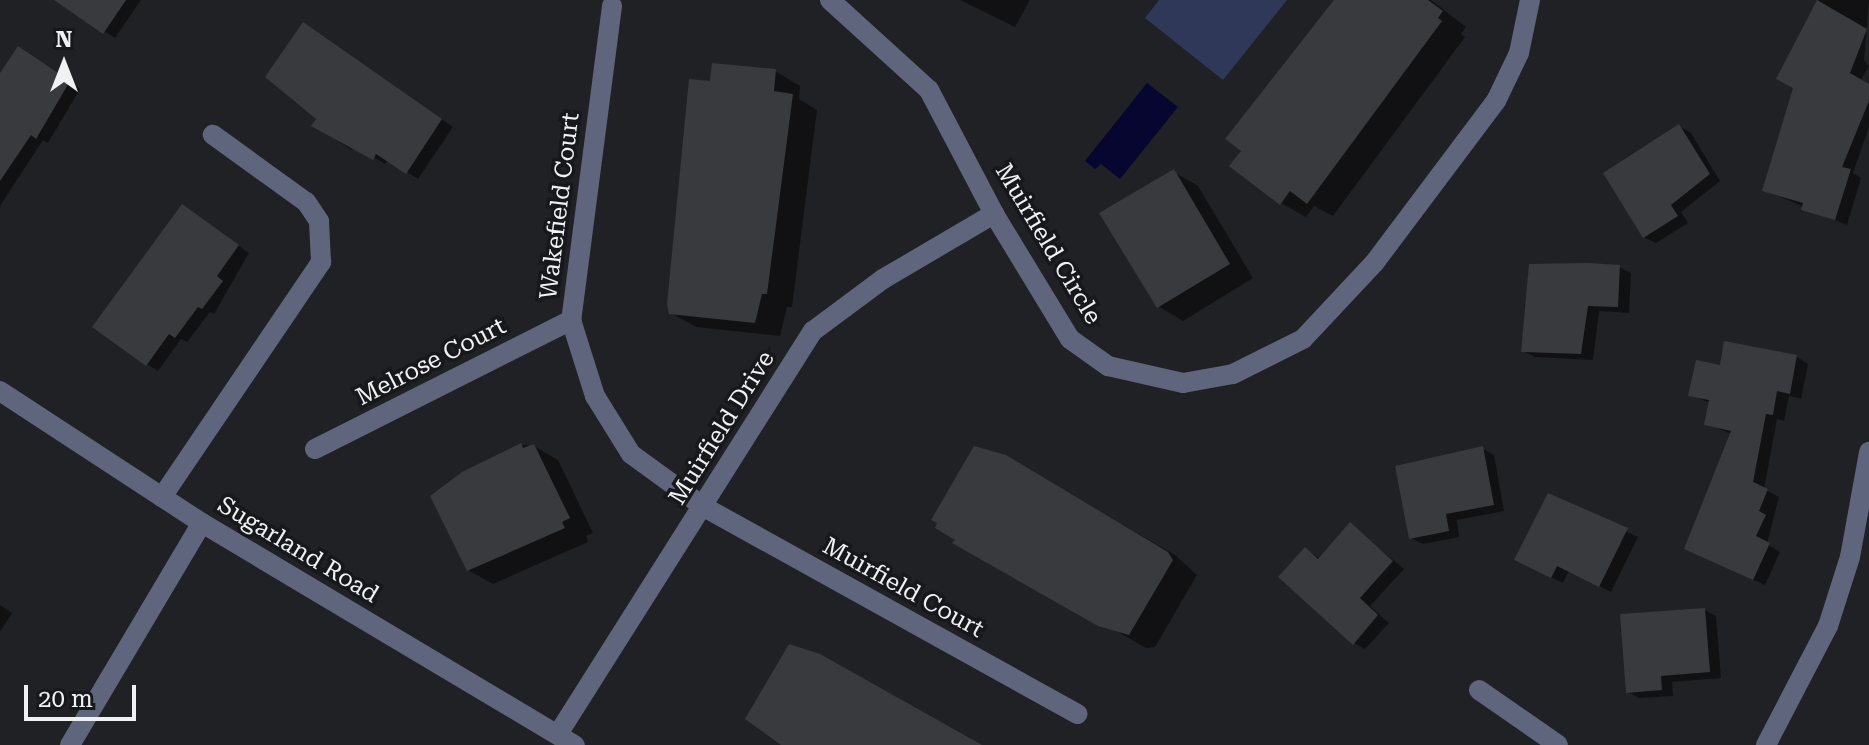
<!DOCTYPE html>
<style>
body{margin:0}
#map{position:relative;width:1869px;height:745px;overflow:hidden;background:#202125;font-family:"Roboto Serif",serif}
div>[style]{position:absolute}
.green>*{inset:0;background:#303859}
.water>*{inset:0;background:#060631}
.shadow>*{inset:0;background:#0007}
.building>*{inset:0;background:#393a3e}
.minor>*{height:20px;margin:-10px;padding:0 10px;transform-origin:10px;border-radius:10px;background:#5f657c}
span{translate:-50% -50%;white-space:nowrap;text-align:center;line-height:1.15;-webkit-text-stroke:7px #17181b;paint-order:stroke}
.street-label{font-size:24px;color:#f0f1f3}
.north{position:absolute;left:24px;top:24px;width:80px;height:80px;-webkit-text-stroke:6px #17181b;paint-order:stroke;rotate:0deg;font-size:22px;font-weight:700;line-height:32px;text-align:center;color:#f0f1f3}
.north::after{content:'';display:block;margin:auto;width:28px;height:36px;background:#f0f1f3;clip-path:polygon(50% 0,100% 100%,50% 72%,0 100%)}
.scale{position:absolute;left:24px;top:685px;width:112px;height:36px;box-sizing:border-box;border:4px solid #f0f1f3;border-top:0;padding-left:10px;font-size:24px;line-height:28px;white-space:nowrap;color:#f0f1f3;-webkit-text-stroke:6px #17181b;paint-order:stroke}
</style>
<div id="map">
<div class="green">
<div style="clip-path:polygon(1159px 0,1287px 0,1223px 80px,1145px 18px)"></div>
</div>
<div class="water">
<div style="clip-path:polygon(1147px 83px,1178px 107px,1120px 179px,1101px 164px,1095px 169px,1085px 161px)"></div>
</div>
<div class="shadow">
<div style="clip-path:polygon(57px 0,141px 0,115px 38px)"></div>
<div style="clip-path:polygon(960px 0,1030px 0,1015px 27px)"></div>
<div style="clip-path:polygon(1336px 0,1431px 0,1466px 27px,1461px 34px,1465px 37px,1333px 216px,1314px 206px,1306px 217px,1281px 203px,1243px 151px)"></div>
<div style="clip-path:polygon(1819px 0,1869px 0,1864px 60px,1869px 66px,1860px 81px,1869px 87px,1869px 127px,1853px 173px,1861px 178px,1847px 225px,1764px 190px,1795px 87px,1779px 78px)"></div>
<div style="clip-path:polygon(315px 31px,453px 127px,418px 179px,388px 160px,385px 164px,355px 145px,352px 150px,341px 143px,314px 125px,319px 118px,292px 100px)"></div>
<div style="clip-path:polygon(30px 55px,80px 89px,48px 143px,43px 140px,0 206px,0 78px)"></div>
<div style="clip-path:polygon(775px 71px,800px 86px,799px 99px,817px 110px,792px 307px,787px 307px,780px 336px,696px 327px,671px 313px,712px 83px)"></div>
<div style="clip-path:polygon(1679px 126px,1691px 133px,1720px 181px,1681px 212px,1688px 223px,1656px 243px,1644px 237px)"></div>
<div style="clip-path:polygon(1174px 172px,1198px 186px,1253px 278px,1183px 321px,1158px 306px)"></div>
<div style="clip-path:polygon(193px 213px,249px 253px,214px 314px,210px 312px,187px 342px,181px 339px,158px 371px,147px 364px)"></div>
<div style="clip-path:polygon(1619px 267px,1631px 273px,1629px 313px,1599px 311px,1593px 360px,1535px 357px,1523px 351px)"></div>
<div style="clip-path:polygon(1797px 357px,1808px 364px,1801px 399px,1789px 396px,1784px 421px,1777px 419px,1764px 489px,1779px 497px,1767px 544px,1780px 552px,1765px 585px,1686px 549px,1732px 434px,1706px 424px,1710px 403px,1691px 395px,1721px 367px)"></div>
<div style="clip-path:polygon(521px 445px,534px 446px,558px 460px,593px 533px,586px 536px,588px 542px,493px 584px,468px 570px)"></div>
<div style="clip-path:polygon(1482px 448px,1494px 455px,1504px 511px,1457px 520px,1459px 537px,1423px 544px,1411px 538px)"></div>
<div style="clip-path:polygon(1006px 457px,1175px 555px,1197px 575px,1155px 647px,1146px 648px,1026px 579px)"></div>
<div style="clip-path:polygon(1549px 496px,1638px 537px,1611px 592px,1569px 571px,1563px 583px,1528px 566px)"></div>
<div style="clip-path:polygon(1351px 525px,1404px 569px,1370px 606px,1389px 623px,1365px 649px,1354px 643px,1306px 549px,1320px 559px)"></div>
<div style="clip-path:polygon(0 605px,12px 613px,0 632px)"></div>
<div style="clip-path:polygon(1705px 610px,1716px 616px,1721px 678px,1672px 682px,1673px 696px,1639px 698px,1628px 692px)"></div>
</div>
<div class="building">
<div style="clip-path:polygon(54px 0,126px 0,103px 34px)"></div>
<div style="clip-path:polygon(1334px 0,1428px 0,1443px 11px,1438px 18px,1442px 21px,1307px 204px,1290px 191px,1280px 205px,1229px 166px,1241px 151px,1225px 139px)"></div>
<div style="clip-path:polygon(1817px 0,1867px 29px,1850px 73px,1869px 84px,1869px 101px,1842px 167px,1851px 169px,1835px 220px,1801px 210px,1803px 203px,1762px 191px,1793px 88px,1776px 79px)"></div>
<div style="clip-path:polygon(303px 22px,442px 119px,406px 174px,376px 154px,373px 160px,311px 126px,316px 119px,265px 77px)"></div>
<div style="clip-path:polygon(18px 46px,70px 81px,36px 139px,31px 135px,0 181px,0 73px)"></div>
<div style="clip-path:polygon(712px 63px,776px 69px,774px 91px,793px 94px,767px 294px,762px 294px,755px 323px,669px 314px,667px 304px,689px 79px,710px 81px)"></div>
<div style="clip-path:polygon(1679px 124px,1710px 174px,1671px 205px,1678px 216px,1643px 238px,1603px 173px)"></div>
<div style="clip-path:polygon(1174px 169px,1230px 264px,1157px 308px,1099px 213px)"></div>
<div style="clip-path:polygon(182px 204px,239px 245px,217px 276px,223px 281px,202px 309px,198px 307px,175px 338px,169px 334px,146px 366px,92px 327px)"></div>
<div style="clip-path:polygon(1588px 263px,1620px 265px,1618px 307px,1588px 306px,1581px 354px,1521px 352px,1529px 264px)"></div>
<div style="clip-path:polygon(1724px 341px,1797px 355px,1790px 394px,1777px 391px,1773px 415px,1766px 414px,1753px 482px,1768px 489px,1759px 511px,1766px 515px,1756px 536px,1770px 543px,1753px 580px,1684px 549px,1731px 431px,1704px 425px,1709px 400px,1688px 396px,1696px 360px,1720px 365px)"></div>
<div style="clip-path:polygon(521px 443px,523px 448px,534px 444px,570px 518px,562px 522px,565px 528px,467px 571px,430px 496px,462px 472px)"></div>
<div style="clip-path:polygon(974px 446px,1006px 455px,1168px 552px,1173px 560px,1129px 635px,1098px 626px,952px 543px,955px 540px,935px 528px,937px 523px,931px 520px)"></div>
<div style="clip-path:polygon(1483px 446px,1494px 505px,1446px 514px,1449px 531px,1409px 539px,1395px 466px)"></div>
<div style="clip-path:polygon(1548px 493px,1628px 528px,1599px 587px,1557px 566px,1551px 578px,1514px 560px)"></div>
<div style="clip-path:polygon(1350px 522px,1393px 561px,1360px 598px,1378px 615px,1353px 645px,1278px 577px,1305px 547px,1318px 559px)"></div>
<div style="clip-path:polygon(1705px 608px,1710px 672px,1661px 676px,1662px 690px,1626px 693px,1620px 614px)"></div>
<div style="clip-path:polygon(789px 644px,820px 654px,982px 745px,781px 745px,745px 719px)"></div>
</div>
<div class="minor">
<div style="left:830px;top:0;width:134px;rotate:42.3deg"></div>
<div style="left:929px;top:90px;width:140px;rotate:62.3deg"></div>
<div style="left:994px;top:214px;width:146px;rotate:58.7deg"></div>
<div style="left:1070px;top:339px;width:47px;rotate:35.4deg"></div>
<div style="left:1108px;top:366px;width:77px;rotate:12.8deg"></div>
<div style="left:1183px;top:383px;width:51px;rotate:-10.2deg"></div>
<div style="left:1233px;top:374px;width:78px;rotate:-26.6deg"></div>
<div style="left:1303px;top:339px;width:105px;rotate:-46.9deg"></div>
<div style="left:1375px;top:262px;width:201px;rotate:-53.1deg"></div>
<div style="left:1496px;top:101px;width:53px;rotate:-64.4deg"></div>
<div style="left:1519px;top:53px;width:54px;rotate:-78.3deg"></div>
<div style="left:612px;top:6px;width:317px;rotate:97.4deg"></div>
<div style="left:571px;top:320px;width:80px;rotate:72.5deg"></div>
<div style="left:595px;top:396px;width:68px;rotate:58.2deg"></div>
<div style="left:631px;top:454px;width:90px;rotate:36deg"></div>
<div style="left:704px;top:507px;width:427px;rotate:29deg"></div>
<div style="left:0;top:391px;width:241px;rotate:33.2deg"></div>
<div style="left:202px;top:523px;width:434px;rotate:30.8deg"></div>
<div style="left:315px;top:449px;width:287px;rotate:-26.7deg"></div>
<div style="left:162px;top:497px;width:284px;rotate:-55.9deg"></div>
<div style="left:321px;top:262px;width:41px;rotate:-92.8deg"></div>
<div style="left:319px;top:221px;width:23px;rotate:-124deg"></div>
<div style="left:306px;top:202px;width:115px;rotate:-144.2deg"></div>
<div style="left:1479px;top:690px;width:96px;rotate:34.8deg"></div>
<div style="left:558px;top:734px;width:477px;rotate:-57.7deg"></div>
<div style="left:813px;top:331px;width:87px;rotate:-36.6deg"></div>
<div style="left:883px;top:279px;width:129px;rotate:-30.4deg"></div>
<div style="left:70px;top:745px;width:258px;rotate:-59.3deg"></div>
<div style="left:1766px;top:745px;width:134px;rotate:-62.5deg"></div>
<div style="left:1828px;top:626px;width:72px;rotate:-72.3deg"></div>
<div style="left:1850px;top:557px;width:107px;rotate:-79.7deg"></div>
</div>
<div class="street-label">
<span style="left:560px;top:206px;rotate:-83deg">Wakefield Court</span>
<span style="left:1048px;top:244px;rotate:59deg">Muirfield Circle</span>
<span style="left:431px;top:362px;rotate:-27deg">Melrose Court</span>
<span style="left:722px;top:428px;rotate:-58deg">Muirfield Drive</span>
<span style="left:298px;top:550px;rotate:31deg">Sugarland Road</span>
<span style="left:903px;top:588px;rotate:29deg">Muirfield Court</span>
</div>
<div class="north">N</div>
<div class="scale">20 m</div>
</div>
